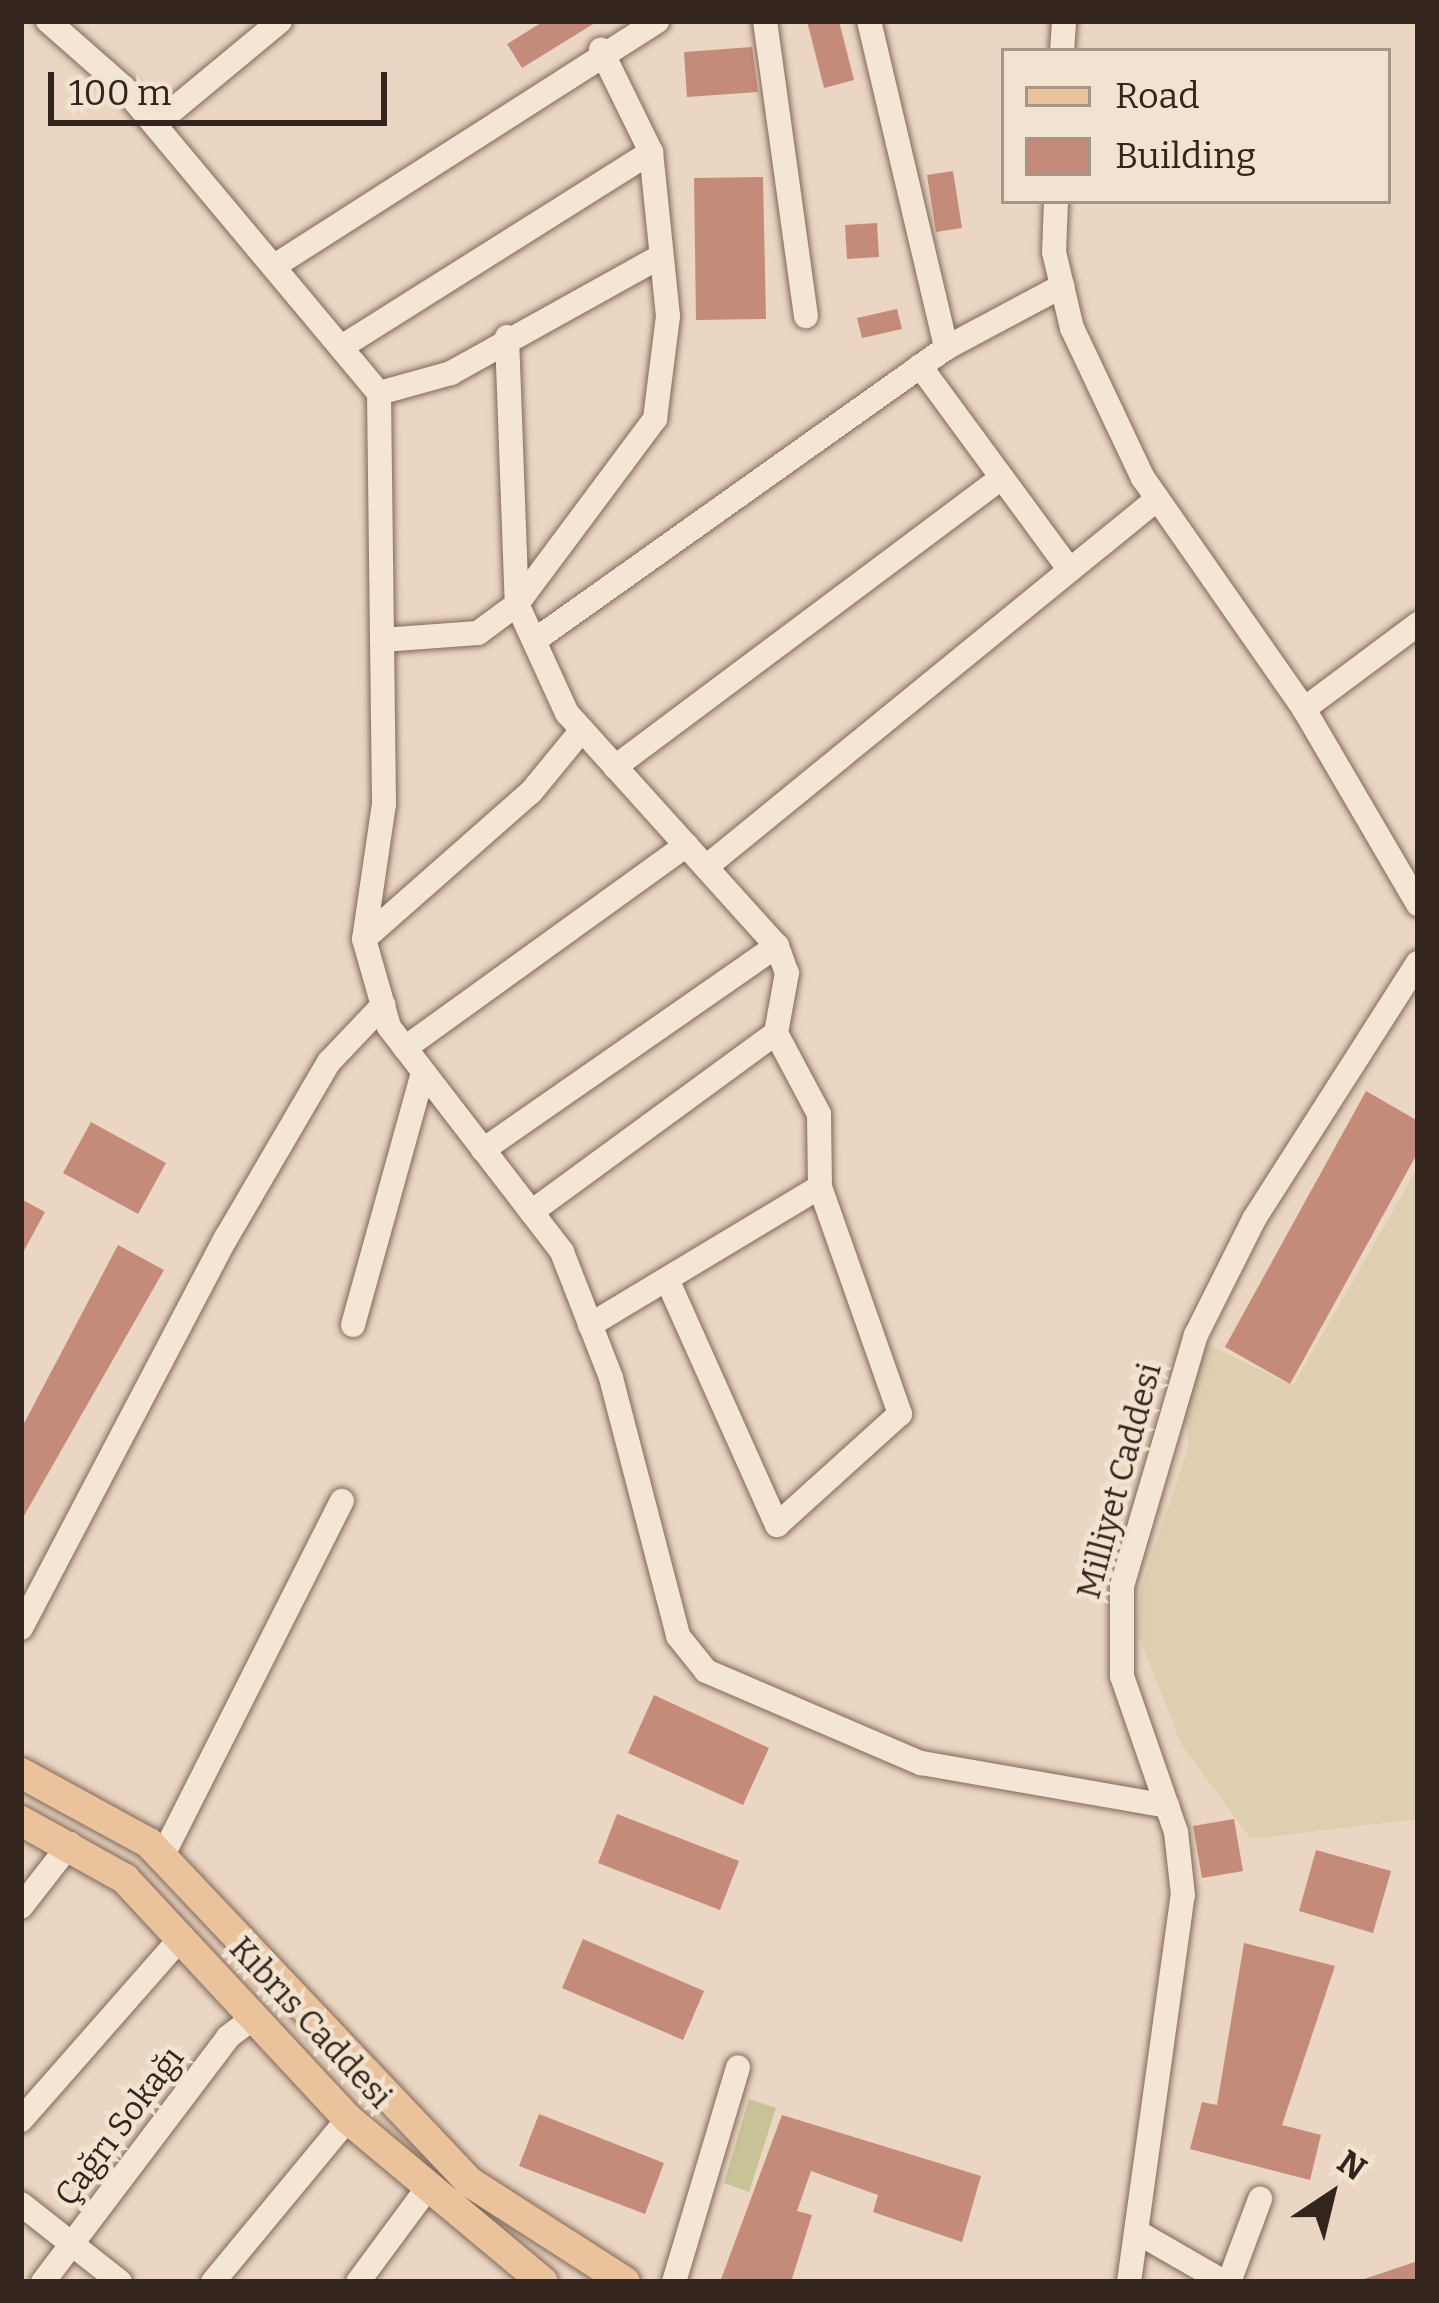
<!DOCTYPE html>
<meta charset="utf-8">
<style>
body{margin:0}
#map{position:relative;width:1439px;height:2303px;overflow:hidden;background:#ead6c2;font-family:Bitter,serif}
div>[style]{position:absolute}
.farmland>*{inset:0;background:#dfceb0}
.green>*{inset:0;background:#c7c397}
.building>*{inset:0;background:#c58b7a}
.roads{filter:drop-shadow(0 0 3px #82685a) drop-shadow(0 0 3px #82685a)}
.minor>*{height:24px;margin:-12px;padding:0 12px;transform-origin:12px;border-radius:12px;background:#f5e5d4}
.major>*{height:30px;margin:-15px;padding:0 15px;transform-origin:15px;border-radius:15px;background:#eac39c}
span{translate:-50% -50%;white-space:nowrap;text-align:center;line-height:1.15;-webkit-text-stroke:9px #f2e2d0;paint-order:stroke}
.street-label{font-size:33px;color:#33241d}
.frame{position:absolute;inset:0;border:24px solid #33241d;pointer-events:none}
.legend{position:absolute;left:1001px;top:48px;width:390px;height:156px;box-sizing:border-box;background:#f2e2d0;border:3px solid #a69688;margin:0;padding:15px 21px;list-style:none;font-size:36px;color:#33241d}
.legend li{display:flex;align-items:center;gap:24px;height:60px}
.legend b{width:60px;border:3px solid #a69688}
.north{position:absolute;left:1271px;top:2135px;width:120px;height:120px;-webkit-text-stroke:9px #f2e2d0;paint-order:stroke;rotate:35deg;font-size:33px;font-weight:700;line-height:48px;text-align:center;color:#33241d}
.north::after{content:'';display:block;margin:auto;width:42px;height:54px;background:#33241d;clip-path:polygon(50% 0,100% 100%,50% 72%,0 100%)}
.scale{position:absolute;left:48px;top:72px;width:339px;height:54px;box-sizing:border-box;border:6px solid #33241d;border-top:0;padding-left:15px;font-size:36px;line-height:42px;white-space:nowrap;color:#33241d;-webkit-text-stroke:9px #f2e2d0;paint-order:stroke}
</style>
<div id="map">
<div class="farmland">
<div style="clip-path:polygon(1418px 1167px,1418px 1819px,1251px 1839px,1181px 1744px,1138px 1634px,1140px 1592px,1189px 1445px,1181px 1398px,1207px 1344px,1293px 1386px)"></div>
</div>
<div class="green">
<div style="clip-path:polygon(749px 2099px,776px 2108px,749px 2192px,724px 2183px)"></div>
</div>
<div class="building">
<div style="clip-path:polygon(544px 21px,598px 21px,522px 68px,507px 44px)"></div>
<div style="clip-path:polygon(807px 21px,839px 21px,854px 80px,824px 88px)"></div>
<div style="clip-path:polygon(752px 47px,758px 92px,687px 97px,684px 52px)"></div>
<div style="clip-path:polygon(953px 171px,962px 228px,936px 232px,927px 175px)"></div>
<div style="clip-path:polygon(763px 177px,766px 319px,696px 320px,694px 178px)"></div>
<div style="clip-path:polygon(877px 223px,879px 257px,847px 259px,845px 225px)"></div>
<div style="clip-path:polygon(897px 309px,902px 329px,862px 338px,857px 318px)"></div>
<div style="clip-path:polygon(1366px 1091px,1418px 1121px,1418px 1152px,1290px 1384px,1225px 1347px)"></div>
<div style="clip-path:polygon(91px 1122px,166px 1163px,138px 1214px,63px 1173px)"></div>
<div style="clip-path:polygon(21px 1199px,45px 1212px,21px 1256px)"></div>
<div style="clip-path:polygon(118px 1245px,164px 1270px,21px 1521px,21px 1429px)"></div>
<div style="clip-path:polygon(654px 1695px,769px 1748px,743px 1805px,628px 1753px)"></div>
<div style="clip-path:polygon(617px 1814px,739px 1861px,720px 1910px,598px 1863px)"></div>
<div style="clip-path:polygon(1234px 1819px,1243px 1871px,1202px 1878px,1193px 1826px)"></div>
<div style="clip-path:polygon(1316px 1850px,1391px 1871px,1373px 1933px,1299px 1911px)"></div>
<div style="clip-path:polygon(583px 1939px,704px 1991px,683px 2040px,562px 1988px)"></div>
<div style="clip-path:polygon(1244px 1943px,1335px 1966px,1282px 2125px,1321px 2135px,1310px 2180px,1190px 2149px,1202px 2102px,1217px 2105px)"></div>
<div style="clip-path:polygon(539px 2114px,664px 2163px,645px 2214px,519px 2166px)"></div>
<div style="clip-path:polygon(782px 2115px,981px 2176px,962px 2242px,873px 2212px,878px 2195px,811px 2171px,797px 2211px,812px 2215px,791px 2282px,720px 2282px)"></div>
<div style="clip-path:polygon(1418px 2261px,1418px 2282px,1365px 2282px,1364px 2279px)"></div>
</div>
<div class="roads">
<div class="minor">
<div style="left:48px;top:21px;width:100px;rotate:41.3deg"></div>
<div style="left:123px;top:87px;width:399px;rotate:50.1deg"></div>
<div style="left:379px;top:393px;width:411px;rotate:89.3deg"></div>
<div style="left:384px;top:804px;width:136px;rotate:98.4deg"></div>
<div style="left:364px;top:939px;width:91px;rotate:74.1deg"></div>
<div style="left:389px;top:1027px;width:284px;rotate:52.4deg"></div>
<div style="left:562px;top:1252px;width:135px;rotate:68.7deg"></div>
<div style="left:611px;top:1378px;width:267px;rotate:75.4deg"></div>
<div style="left:678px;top:1636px;width:45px;rotate:51.3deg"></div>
<div style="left:706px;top:1671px;width:234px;rotate:23.2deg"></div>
<div style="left:921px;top:1763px;width:250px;rotate:9.9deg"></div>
<div style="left:765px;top:21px;width:298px;rotate:82.1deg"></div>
<div style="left:869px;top:21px;width:336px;rotate:76.7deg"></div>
<div style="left:1062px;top:51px;width:30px;rotate:-86deg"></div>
<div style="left:156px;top:124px;width:161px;rotate:-39.7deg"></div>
<div style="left:1056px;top:201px;width:51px;rotate:92.2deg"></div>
<div style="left:1054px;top:252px;width:78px;rotate:76.7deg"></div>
<div style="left:1072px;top:328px;width:166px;rotate:64.7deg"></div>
<div style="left:1143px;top:478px;width:282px;rotate:55.1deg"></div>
<div style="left:1304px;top:709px;width:226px;rotate:59.7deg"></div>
<div style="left:279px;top:263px;width:449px;rotate:-32.6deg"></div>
<div style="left:507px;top:337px;width:267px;rotate:87.9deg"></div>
<div style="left:517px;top:604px;width:120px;rotate:65.4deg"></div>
<div style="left:567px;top:713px;width:314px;rotate:48deg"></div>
<div style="left:777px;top:946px;width:29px;rotate:70deg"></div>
<div style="left:787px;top:973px;width:61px;rotate:100.4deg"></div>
<div style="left:776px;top:1033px;width:303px;rotate:143.8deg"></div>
<div style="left:343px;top:346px;width:364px;rotate:-32.2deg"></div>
<div style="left:920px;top:366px;width:247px;rotate:53.7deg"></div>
<div style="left:379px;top:393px;width:75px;rotate:-15.5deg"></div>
<div style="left:451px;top:373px;width:240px;rotate:-29.1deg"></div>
<div style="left:538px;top:638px;width:501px;rotate:-35.4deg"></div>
<div style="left:946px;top:348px;width:132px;rotate:-28.1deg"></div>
<div style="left:382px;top:640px;width:96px;rotate:-4.2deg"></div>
<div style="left:478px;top:633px;width:49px;rotate:-36.6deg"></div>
<div style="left:517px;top:604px;width:231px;rotate:-53.3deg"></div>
<div style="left:655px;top:419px;width:104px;rotate:-82.8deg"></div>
<div style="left:668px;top:316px;width:165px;rotate:-95.9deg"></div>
<div style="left:651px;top:152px;width:114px;rotate:-116.1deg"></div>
<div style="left:1304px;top:709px;width:142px;rotate:-36.7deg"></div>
<div style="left:615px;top:767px;width:483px;rotate:-36.8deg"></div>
<div style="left:706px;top:867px;width:582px;rotate:-39.21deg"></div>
<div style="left:364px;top:939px;width:222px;rotate:-41.4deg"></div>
<div style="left:531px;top:792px;width:80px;rotate:-50.6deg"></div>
<div style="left:405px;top:1048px;width:347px;rotate:-35.8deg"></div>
<div style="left:483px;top:1150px;width:358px;rotate:-34.8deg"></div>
<div style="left:670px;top:1286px;width:262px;rotate:65.9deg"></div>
<div style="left:777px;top:1525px;width:166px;rotate:-42.1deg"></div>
<div style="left:900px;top:1414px;width:241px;rotate:-109.4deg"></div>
<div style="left:820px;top:1187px;width:73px;rotate:-90.8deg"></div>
<div style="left:819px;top:1114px;width:92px;rotate:-118deg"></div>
<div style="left:353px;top:1325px;width:262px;rotate:-74.5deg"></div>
<div style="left:590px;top:1325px;width:268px;rotate:-31deg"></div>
<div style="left:21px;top:1628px;width:441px;rotate:-62.3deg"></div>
<div style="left:226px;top:1238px;width:204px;rotate:-59.7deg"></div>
<div style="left:329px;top:1062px;width:79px;rotate:-46.5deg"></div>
<div style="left:162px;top:1857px;width:399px;rotate:-63.2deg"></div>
<div style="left:21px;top:1907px;width:80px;rotate:-52.1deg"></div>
<div style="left:21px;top:2120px;width:242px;rotate:-48.7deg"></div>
<div style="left:21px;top:2204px;width:126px;rotate:38.2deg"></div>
<div style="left:1137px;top:2232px;width:100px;rotate:29.9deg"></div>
<div style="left:43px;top:2282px;width:307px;rotate:-52.9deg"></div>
<div style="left:228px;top:2037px;width:34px;rotate:-37deg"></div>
<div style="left:213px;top:2282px;width:212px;rotate:-50.4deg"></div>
<div style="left:358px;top:2282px;width:114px;rotate:-53.5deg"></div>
<div style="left:674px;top:2282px;width:224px;rotate:-73.4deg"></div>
<div style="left:1129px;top:2282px;width:391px;rotate:-82.1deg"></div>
<div style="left:1183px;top:1895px;width:63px;rotate:-96.3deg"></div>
<div style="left:1176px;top:1832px;width:165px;rotate:-109.1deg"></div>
<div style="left:1122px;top:1676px;width:90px;rotate:-90deg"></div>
<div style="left:1122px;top:1586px;width:262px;rotate:-73.6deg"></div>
<div style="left:1196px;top:1335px;width:130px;rotate:-63.4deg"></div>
<div style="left:1254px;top:1219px;width:304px;rotate:-57.4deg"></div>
<div style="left:1229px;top:2282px;width:89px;rotate:-69.5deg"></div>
</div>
<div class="major">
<div style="left:21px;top:1773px;width:146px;rotate:28.7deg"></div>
<div style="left:149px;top:1843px;width:468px;rotate:46.6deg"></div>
<div style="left:471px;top:2183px;width:183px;rotate:32.7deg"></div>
<div style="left:21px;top:1821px;width:119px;rotate:29.1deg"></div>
<div style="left:125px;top:1879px;width:328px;rotate:47.1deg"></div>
<div style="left:348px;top:2119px;width:254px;rotate:39.9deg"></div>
</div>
</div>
<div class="street-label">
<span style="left:1120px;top:1481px;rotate:-75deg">Milliyet Caddesi</span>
<span style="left:310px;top:2023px;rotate:47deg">Kıbrıs Caddesi</span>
<span style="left:120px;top:2127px;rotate:-53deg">Çağrı Sokağı</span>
</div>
<div class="frame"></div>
<ul class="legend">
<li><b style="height:15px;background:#eac39c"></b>Road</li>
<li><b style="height:33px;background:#c58b7a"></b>Building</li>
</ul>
<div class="north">N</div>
<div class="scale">100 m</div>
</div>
